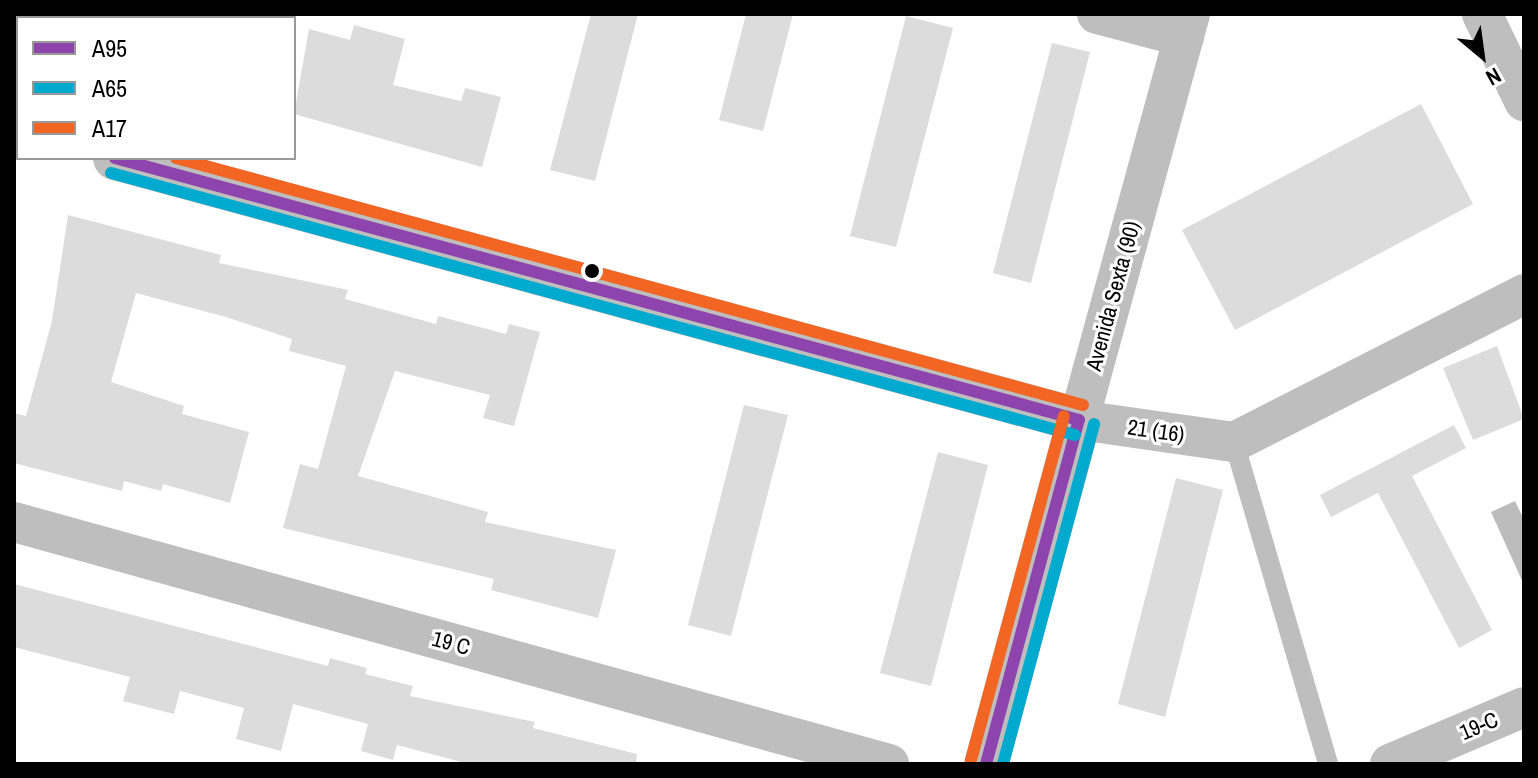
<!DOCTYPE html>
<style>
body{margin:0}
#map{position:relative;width:1538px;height:778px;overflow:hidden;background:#fff;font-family:"Archivo Narrow",sans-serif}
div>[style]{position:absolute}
.water>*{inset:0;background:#bcbcbc}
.building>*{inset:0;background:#dcdcdc}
.service>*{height:20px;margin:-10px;padding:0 10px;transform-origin:10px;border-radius:10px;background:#bebebe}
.minor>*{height:40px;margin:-20px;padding:0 20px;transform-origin:20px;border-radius:20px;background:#bebebe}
.tertiary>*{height:44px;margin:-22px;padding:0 22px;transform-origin:22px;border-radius:22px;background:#bebebe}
.bus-1>*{height:12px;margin:-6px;padding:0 6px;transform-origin:6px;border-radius:6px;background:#8e44ad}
.bus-2>*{height:12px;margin:-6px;padding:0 6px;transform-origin:6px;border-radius:6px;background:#00a9ce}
.bus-3>*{height:12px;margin:-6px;padding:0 6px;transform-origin:6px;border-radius:6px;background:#f26522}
.dots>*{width:22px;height:22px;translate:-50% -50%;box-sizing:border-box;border:4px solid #fff;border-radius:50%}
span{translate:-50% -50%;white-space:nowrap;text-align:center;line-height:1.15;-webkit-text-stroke:6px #fff;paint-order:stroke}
.street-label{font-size:22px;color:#000}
.frame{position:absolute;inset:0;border:16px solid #000;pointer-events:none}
.legend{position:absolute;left:16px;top:16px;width:280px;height:144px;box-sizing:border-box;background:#fff;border:2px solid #999;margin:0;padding:10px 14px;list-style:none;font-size:24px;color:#000}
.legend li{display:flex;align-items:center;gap:16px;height:40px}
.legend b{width:40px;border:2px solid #999}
.north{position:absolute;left:1442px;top:16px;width:80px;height:80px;-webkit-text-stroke:6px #fff;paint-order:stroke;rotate:151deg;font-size:22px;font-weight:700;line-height:32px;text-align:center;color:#000}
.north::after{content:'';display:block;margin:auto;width:28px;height:36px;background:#000;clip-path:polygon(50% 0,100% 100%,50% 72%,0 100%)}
</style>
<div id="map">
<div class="water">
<div style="clip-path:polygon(1515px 501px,1524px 520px,1524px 585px,1491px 512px)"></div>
</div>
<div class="building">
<div style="clip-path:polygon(591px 14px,638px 14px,595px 181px,550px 170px)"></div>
<div style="clip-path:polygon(746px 14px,793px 14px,763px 131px,719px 120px)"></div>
<div style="clip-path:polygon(906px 16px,953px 28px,896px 247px,850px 236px)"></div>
<div style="clip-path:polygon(354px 25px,405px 39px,393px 85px,461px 101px,465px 88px,501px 97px,482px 167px,294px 114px,309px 29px,350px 40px)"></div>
<div style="clip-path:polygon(1052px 43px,1090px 52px,1031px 283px,993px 273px)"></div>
<div style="clip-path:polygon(1421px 104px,1473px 204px,1235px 330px,1182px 230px)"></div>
<div style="clip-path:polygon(68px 215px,221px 255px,219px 263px,348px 290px,345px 299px,436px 324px,438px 316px,506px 334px,509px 324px,540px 332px,514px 426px,483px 418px,490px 395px,395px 371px,358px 476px,488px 512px,485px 522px,616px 550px,598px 618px,491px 590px,494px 579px,283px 528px,300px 464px,318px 469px,346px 366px,289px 351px,292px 339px,226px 317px,136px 293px,111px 382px,184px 406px,182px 414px,249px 432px,230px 503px,163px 484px,161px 491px,124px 481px,122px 491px,14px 463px,14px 413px,26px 416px,52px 321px)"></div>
<div style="clip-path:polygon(1497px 346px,1524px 419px,1473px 440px,1443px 368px)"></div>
<div style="clip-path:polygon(744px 405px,788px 415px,731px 636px,688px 625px)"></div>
<div style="clip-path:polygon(1454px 425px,1466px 448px,1412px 476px,1492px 630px,1459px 648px,1378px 493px,1331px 517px,1320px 495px)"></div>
<div style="clip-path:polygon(938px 452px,988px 465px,931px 686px,880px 673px)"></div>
<div style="clip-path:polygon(1176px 478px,1223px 490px,1165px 717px,1118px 704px)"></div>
<div style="clip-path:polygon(14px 584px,328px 666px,330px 658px,367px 668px,365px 674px,413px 686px,410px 696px,535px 722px,533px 728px,637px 754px,636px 764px,469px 764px,397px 745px,393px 760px,361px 751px,368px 724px,293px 704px,281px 751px,236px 739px,244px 708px,180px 691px,174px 714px,123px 701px,130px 677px,14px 647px)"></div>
</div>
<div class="service">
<div style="left:1234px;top:442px;width:335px;rotate:73.7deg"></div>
</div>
<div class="minor">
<div style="left:1097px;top:14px;width:90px;rotate:14.8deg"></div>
<div style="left:1190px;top:14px;width:421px;rotate:105.3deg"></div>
<div style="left:1079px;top:420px;width:157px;rotate:8.1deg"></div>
<div style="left:1234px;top:442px;width:326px;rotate:-27deg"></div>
<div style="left:1482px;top:14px;width:97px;rotate:64.2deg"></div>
<div style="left:14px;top:522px;width:908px;rotate:15.46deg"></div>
<div style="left:1390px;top:764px;width:146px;rotate:-23deg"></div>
</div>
<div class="tertiary">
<div style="left:14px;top:131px;width:4px;rotate:14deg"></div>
<div style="left:115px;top:158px;width:999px;rotate:15.2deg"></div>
<div style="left:1079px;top:420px;width:356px;rotate:105.1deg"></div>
</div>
<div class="bus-1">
<div style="left:115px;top:158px;width:999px;rotate:15.2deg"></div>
<div style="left:986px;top:764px;width:356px;rotate:-74.9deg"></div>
</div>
<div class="bus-2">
<div style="left:111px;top:173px;width:999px;rotate:15.2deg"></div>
<div style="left:1003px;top:764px;width:352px;rotate:-75deg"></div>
</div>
<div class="bus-3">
<div style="left:176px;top:158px;width:940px;rotate:15.23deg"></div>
<div style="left:971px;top:760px;width:356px;rotate:-74.9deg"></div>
</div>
<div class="dots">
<div style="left:592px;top:271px;background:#000"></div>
</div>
<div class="street-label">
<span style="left:1113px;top:296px;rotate:-75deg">Avenida Sexta (90)</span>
<span style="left:1156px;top:431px;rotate:8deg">21 (16)</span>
<span style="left:451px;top:643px;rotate:15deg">19 C</span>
<span style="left:1479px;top:726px;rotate:-23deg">19-C</span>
</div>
<div class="frame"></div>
<ul class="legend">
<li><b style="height:10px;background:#8e44ad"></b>A95</li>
<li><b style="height:10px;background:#00a9ce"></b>A65</li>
<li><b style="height:10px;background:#f26522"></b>A17</li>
</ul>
<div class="north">N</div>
</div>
